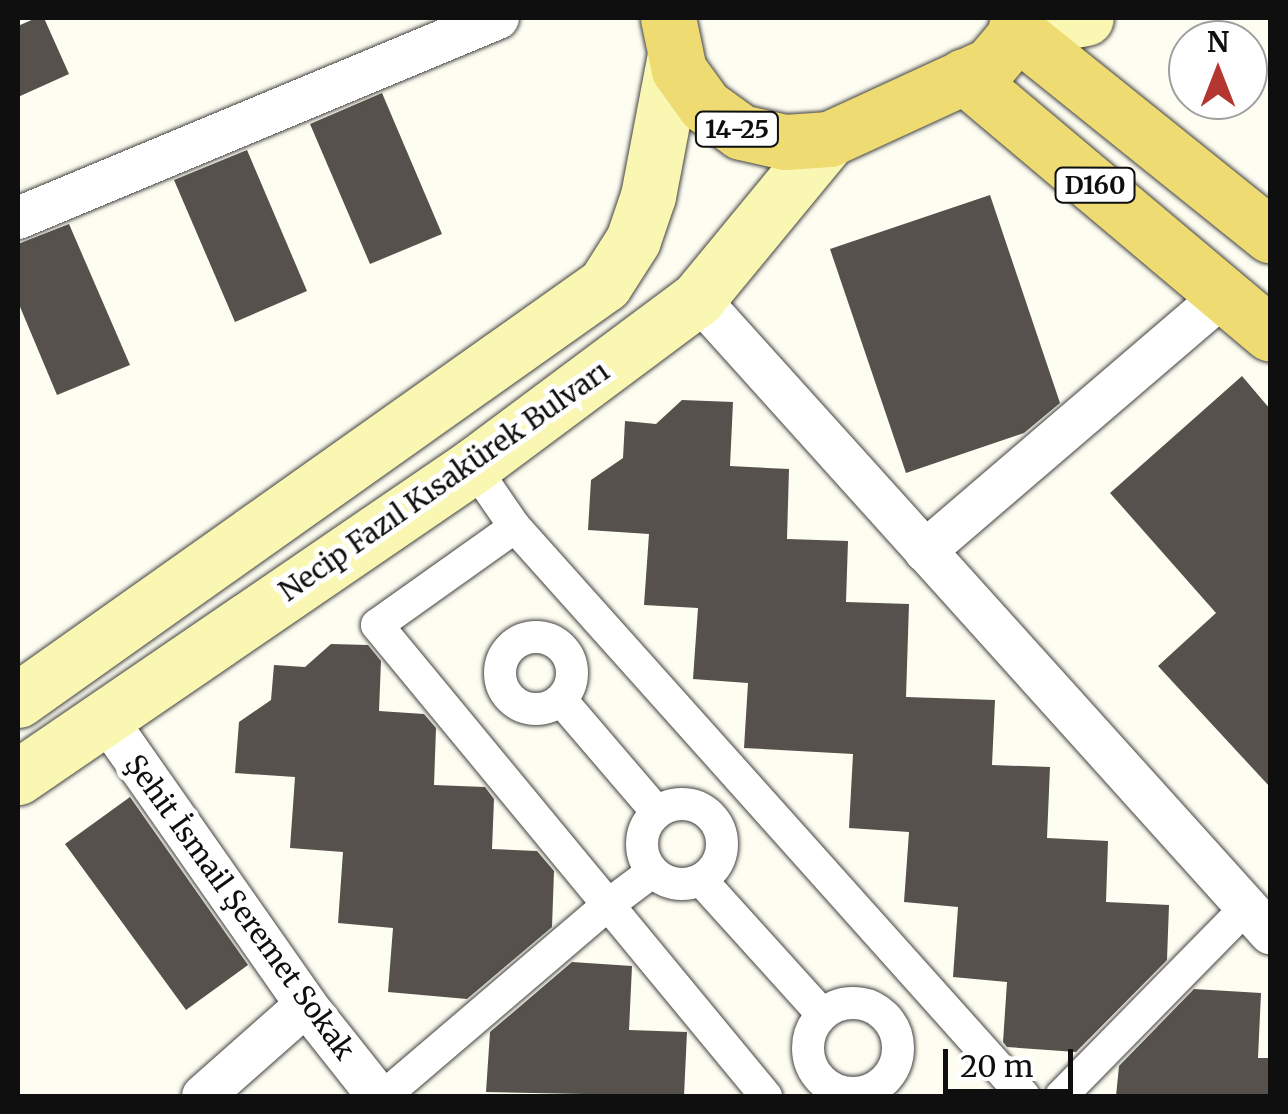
<!DOCTYPE html>
<meta charset="utf-8">
<style>
body{margin:0}
#map{position:relative;width:1288px;height:1114px;overflow:hidden;background:#fefdf1;font-family:Merriweather,serif}
div>[style]{position:absolute}
.building>*{inset:0;background:#56514c}
.roads{filter:drop-shadow(0 0 2px #424242) drop-shadow(0 0 2px #424242)}
.pedestrian>*{height:32px;margin:-16px;padding:0 16px;transform-origin:16px;border-radius:16px;background:#fff}
.pedestrian>.ring{margin:-16px;padding:0;box-sizing:content-box;background:none;border:32px solid #fff;border-radius:50%}
.minor>*{height:42px;margin:-21px;padding:0 21px;transform-origin:21px;border-radius:21px;background:#fff}
.secondary>*{height:55px;margin:-27.5px;padding:0 27.5px;transform-origin:27.5px;border-radius:27.5px;background:#f9f7b1}
.primary>*{height:55px;margin:-27.5px;padding:0 27.5px;transform-origin:27.5px;border-radius:27.5px;background:#eedb71}
span{translate:-50% -50%;white-space:nowrap;text-align:center;line-height:1.15;-webkit-text-stroke:10px #fff;paint-order:stroke}
.shield-label span{padding:2px 8px;background:#fff;border:2px solid;border-radius:8px;-webkit-text-stroke-width:0}
.shield-label{font-size:25px;color:#0f0f0f;font-weight:700}
.street-label{font-size:28px;color:#0f0f0f}
.frame{position:absolute;inset:0;border:20px solid #0f0f0f;pointer-events:none}
.north{position:absolute;left:1168px;top:20px;width:100px;height:100px;box-sizing:border-box;background:#fff;border:2px solid #9f9f9f;border-radius:50%;rotate:0deg;font-size:28px;font-weight:700;line-height:40px;text-align:center;color:#0f0f0f}
.north::after{content:'';display:block;margin:auto;width:35px;height:45px;background:#b43631;clip-path:polygon(50% 0,100% 100%,50% 72%,0 100%)}
.scale{position:absolute;left:943px;top:1049px;width:130px;height:45px;box-sizing:border-box;border:5px solid #0f0f0f;border-top:0;padding-left:12px;font-size:30px;line-height:35px;white-space:nowrap;color:#0f0f0f;-webkit-text-stroke:8px #fff;paint-order:stroke}
</style>
<div id="map">
<div class="building">
<div style="clip-path:polygon(36px 18px,44px 18px,69px 74px,18px 97px,18px 26px)"></div>
<div style="clip-path:polygon(382px 93px,442px 234px,370px 264px,310px 124px)"></div>
<div style="clip-path:polygon(247px 150px,307px 291px,235px 322px,174px 180px)"></div>
<div style="clip-path:polygon(990px 195px,1060px 403px,1024px 433px,906px 473px,830px 249px)"></div>
<div style="clip-path:polygon(69px 224px,130px 365px,57px 395px,18px 302px,18px 244px)"></div>
<div style="clip-path:polygon(1242px 376px,1270px 409px,1270px 787px,1158px 666px,1216px 613px,1110px 493px)"></div>
<div style="clip-path:polygon(682px 400px,733px 402px,730px 466px,789px 469px,787px 539px,848px 541px,846px 602px,909px 604px,906px 697px,995px 700px,992px 765px,1050px 767px,1047px 838px,1108px 841px,1106px 902px,1169px 905px,1167px 960px,1076px 1052px,1007px 1047px,1003px 1042px,1007px 982px,953px 977px,958px 907px,904px 902px,909px 832px,849px 828px,853px 754px,744px 748px,748px 683px,693px 679px,698px 608px,644px 605px,649px 534px,588px 530px,591px 480px,623px 458px,625px 421px,656px 424px)"></div>
<div style="clip-path:polygon(331px 644px,368px 645px,381px 661px,379px 711px,424px 714px,436px 728px,434px 785px,485px 787px,494px 799px,492px 849px,537px 851px,554px 871px,552px 927px,467px 999px,388px 992px,393px 928px,338px 923px,343px 852px,290px 848px,295px 777px,235px 773px,239px 722px,271px 700px,274px 665px,305px 667px)"></div>
<div style="clip-path:polygon(130px 797px,248px 965px,186px 1010px,65px 844px)"></div>
<div style="clip-path:polygon(572px 962px,632px 966px,629px 1030px,687px 1032px,684px 1096px,486px 1092px,490px 1032px)"></div>
<div style="clip-path:polygon(1194px 989px,1261px 993px,1258px 1058px,1270px 1058px,1270px 1096px,1116px 1096px,1119px 1066px)"></div>
</div>
<div class="roads">
<div class="pedestrian">
<div style="left:473px;top:466px;width:74px;rotate:55.5deg"></div>
<div style="left:515px;top:527px;width:169px;rotate:144.6deg"></div>
<div style="left:377px;top:625px;width:611px;rotate:50.45deg"></div>
<div style="left:515px;top:527px;width:763px;rotate:48.19deg"></div>
<div class="ring" style="left:500px;top:637px;width:40px;height:40px"></div>
<div style="left:561px;top:700px;width:148px;rotate:49.4deg"></div>
<div class="ring" style="left:642px;top:804px;width:48px;height:48px"></div>
<div style="left:701px;top:880px;width:181px;rotate:47.9deg"></div>
<div class="ring" style="left:808px;top:1003px;width:58px;height:58px"></div>
<div style="left:384px;top:1096px;width:294px;rotate:-40.5deg"></div>
<div style="left:608px;top:905px;width:55px;rotate:-36.9deg"></div>
<div style="left:1061px;top:1096px;width:265px;rotate:-45.5deg"></div>
</div>
<div class="minor">
<div style="left:18px;top:218px;width:520px;rotate:-22.62deg"></div>
<div style="left:698px;top:298px;width:855px;rotate:47.99deg"></div>
<div style="left:925px;top:551px;width:394px;rotate:-40.6deg"></div>
<div style="left:104px;top:716px;width:353px;rotate:55deg"></div>
<div style="left:306px;top:1005px;width:116px;rotate:51.6deg"></div>
<div style="left:203px;top:1096px;width:137px;rotate:-41.5deg"></div>
</div>
<div class="secondary">
<div style="left:1016px;top:31px;width:71px;rotate:-10.5deg"></div>
<div style="left:18px;top:700px;width:719px;rotate:-35.32deg"></div>
<div style="left:605px;top:284px;width:52px;rotate:-57.5deg"></div>
<div style="left:633px;top:240px;width:46px;rotate:-71.2deg"></div>
<div style="left:648px;top:196px;width:145px;rotate:-79.2deg"></div>
<div style="left:18px;top:777px;width:551px;rotate:-34.35deg"></div>
<div style="left:473px;top:466px;width:281px;rotate:-36.7deg"></div>
<div style="left:698px;top:298px;width:206px;rotate:-50.5deg"></div>
</div>
<div class="primary">
<div style="left:668px;top:18px;width:53px;rotate:78.1deg"></div>
<div style="left:679px;top:70px;width:44px;rotate:54.2deg"></div>
<div style="left:705px;top:106px;width:44px;rotate:35.8deg"></div>
<div style="left:741px;top:132px;width:45px;rotate:12.8deg"></div>
<div style="left:785px;top:142px;width:44px;rotate:-3.9deg"></div>
<div style="left:829px;top:139px;width:177px;rotate:-24.7deg"></div>
<div style="left:990px;top:65px;width:38px;rotate:-50deg"></div>
<div style="left:1014px;top:36px;width:18px;rotate:-77deg"></div>
<div style="left:1016px;top:31px;width:326px;rotate:38.8deg"></div>
<div style="left:964px;top:76px;width:400px;rotate:40.1deg"></div>
</div>
</div>
<div class="shield-label">
<span style="left:737px;top:129px">14-25</span>
<span style="left:1095px;top:185px">D160</span>
</div>
<div class="street-label">
<span style="left:444px;top:481px;rotate:-35deg">Necip Fazıl Kısakürek Bulvarı</span>
<span style="left:240px;top:907px;rotate:54deg">Şehit İsmail Şeremet Sokak</span>
</div>
<div class="frame"></div>
<div class="north">N</div>
<div class="scale">20 m</div>
</div>
